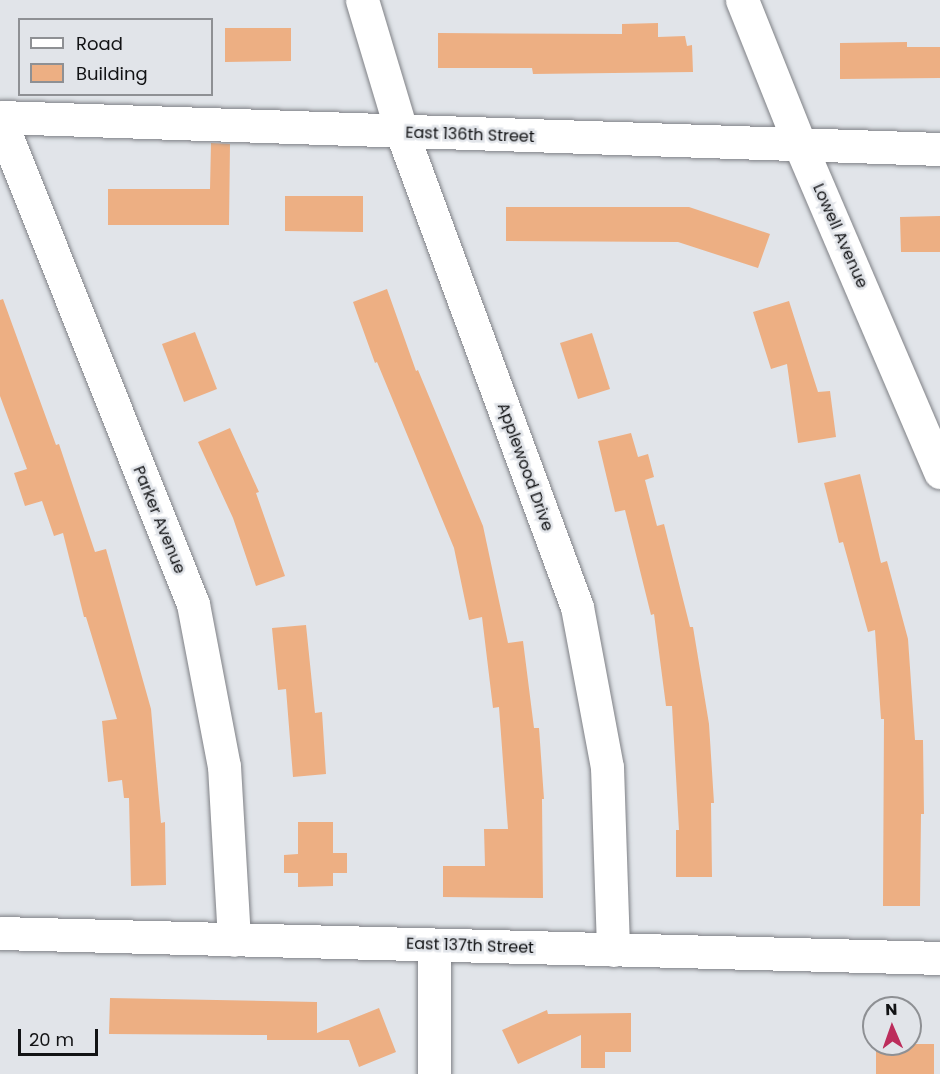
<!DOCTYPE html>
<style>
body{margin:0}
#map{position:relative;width:940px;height:1074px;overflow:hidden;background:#e1e4e9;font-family:Poppins,sans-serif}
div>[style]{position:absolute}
.building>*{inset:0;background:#edaf83}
.roads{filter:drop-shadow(0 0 2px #7f8186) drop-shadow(0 0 2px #7f8186)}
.minor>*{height:33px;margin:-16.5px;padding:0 16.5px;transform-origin:16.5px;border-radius:16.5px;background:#fff}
span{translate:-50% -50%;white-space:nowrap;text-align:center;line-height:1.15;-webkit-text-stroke:5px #e1e4e9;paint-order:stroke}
.street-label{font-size:16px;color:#121315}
.legend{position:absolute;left:18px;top:18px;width:195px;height:78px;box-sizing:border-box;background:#e1e4e9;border:2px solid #8e9094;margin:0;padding:8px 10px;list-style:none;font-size:18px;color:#121315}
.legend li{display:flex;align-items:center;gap:12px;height:30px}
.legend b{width:30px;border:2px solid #8e9094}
.north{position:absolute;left:862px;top:996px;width:60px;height:60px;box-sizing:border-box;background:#e1e4e9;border:2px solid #8e9094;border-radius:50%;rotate:358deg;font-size:16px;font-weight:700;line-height:24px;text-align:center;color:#121315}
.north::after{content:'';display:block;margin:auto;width:21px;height:27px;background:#bc2d5c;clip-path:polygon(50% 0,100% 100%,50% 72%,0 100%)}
.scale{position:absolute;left:18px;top:1029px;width:80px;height:27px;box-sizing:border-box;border:3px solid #121315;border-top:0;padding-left:8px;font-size:18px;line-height:21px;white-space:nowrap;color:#121315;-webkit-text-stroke:4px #e1e4e9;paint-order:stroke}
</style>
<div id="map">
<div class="building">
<div style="clip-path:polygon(658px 23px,658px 37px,685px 36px,687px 46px,692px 45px,693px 72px,533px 74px,532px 68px,438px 68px,438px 33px,622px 34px,622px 24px)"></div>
<div style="clip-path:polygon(225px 28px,291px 28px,291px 61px,225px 62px)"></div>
<div style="clip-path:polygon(907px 42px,907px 47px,940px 47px,940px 78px,840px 79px,840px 43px)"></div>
<div style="clip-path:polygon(211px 143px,230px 144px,229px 225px,108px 225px,108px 189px,210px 189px)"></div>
<div style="clip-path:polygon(285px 196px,363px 196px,363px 232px,285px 231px)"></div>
<div style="clip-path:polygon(506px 207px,689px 207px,770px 234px,758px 268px,678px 242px,506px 241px)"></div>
<div style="clip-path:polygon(940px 216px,940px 252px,901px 252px,900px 217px)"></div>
<div style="clip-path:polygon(387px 289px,416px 371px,418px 370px,483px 526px,508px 643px,523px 641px,534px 728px,539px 728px,544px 799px,542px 799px,543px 898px,443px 897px,443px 866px,485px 866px,484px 829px,508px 829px,499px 707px,493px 708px,482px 617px,469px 620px,454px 548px,377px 362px,375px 363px,353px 302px)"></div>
<div style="clip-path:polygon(3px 299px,56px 445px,59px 444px,95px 552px,106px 549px,151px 709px,161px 823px,165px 822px,166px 885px,131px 886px,129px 798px,124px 798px,122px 780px,108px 782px,102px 721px,117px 719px,86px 617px,84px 617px,63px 533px,54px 536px,42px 501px,25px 506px,14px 473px,27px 469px,0 396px,0 300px)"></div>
<div style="clip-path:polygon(789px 301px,818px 392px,830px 391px,836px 437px,798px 443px,787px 364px,771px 369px,753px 312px)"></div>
<div style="clip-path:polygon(195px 332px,217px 389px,184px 402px,162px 344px)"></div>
<div style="clip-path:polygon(592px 333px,610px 389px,578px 399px,560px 343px)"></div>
<div style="clip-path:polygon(230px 428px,259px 492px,256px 493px,285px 576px,256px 586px,233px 518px,198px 442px)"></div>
<div style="clip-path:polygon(631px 433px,638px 457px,648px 454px,654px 477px,645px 480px,657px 526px,664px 524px,690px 627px,693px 627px,709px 724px,714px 803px,711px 803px,712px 877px,676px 877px,676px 830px,679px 830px,672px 706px,666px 706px,654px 614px,651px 615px,625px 510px,615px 512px,598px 441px)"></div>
<div style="clip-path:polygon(860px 474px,881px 563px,887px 561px,908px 639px,915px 740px,923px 740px,924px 814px,921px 814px,920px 906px,883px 906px,884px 719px,881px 719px,875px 630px,868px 632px,843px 542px,839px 543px,824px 483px)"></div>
<div style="clip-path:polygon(306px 625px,315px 713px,322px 712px,326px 774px,293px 777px,286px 689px,278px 690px,272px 628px)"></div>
<div style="clip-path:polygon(298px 822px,333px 822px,333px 853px,347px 853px,347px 873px,333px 873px,333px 886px,298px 887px,298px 873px,284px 873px,284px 855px,298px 854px)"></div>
<div style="clip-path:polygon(110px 998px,317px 1002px,317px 1033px,379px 1008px,396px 1052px,359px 1067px,349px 1040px,267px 1040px,267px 1035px,109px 1034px)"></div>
<div style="clip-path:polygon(547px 1010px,548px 1014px,631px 1013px,631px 1052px,605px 1052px,605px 1068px,581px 1068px,581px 1035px,518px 1064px,502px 1030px)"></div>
<div style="clip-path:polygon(876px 1044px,934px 1044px,934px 1074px,876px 1074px)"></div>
</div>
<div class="roads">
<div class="minor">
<div style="left:362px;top:0;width:139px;rotate:73.3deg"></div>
<div style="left:402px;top:133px;width:505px;rotate:69.74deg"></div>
<div style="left:577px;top:607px;width:163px;rotate:79.4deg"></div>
<div style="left:607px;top:767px;width:183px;rotate:88.1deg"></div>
<div style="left:742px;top:0;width:156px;rotate:68.2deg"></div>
<div style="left:800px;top:145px;width:356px;rotate:66.8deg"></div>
<div style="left:0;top:117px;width:941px;rotate:1.95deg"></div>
<div style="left:0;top:120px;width:521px;rotate:68.26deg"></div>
<div style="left:193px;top:604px;width:165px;rotate:79.2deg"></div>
<div style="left:224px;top:766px;width:174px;rotate:86.7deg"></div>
<div style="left:0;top:933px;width:940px;rotate:1.52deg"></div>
<div style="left:434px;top:1074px;width:129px;rotate:-90deg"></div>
</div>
</div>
<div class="street-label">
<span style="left:470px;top:135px;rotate:2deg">East 136th Street</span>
<span style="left:840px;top:236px;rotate:66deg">Lowell Avenue</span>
<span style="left:525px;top:467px;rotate:70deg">Applewood Drive</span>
<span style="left:159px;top:520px;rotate:68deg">Parker Avenue</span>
<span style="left:470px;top:946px;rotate:2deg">East 137th Street</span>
</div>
<ul class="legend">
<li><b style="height:8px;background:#fff"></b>Road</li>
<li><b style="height:16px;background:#edaf83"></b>Building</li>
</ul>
<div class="north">N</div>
<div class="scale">20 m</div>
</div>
